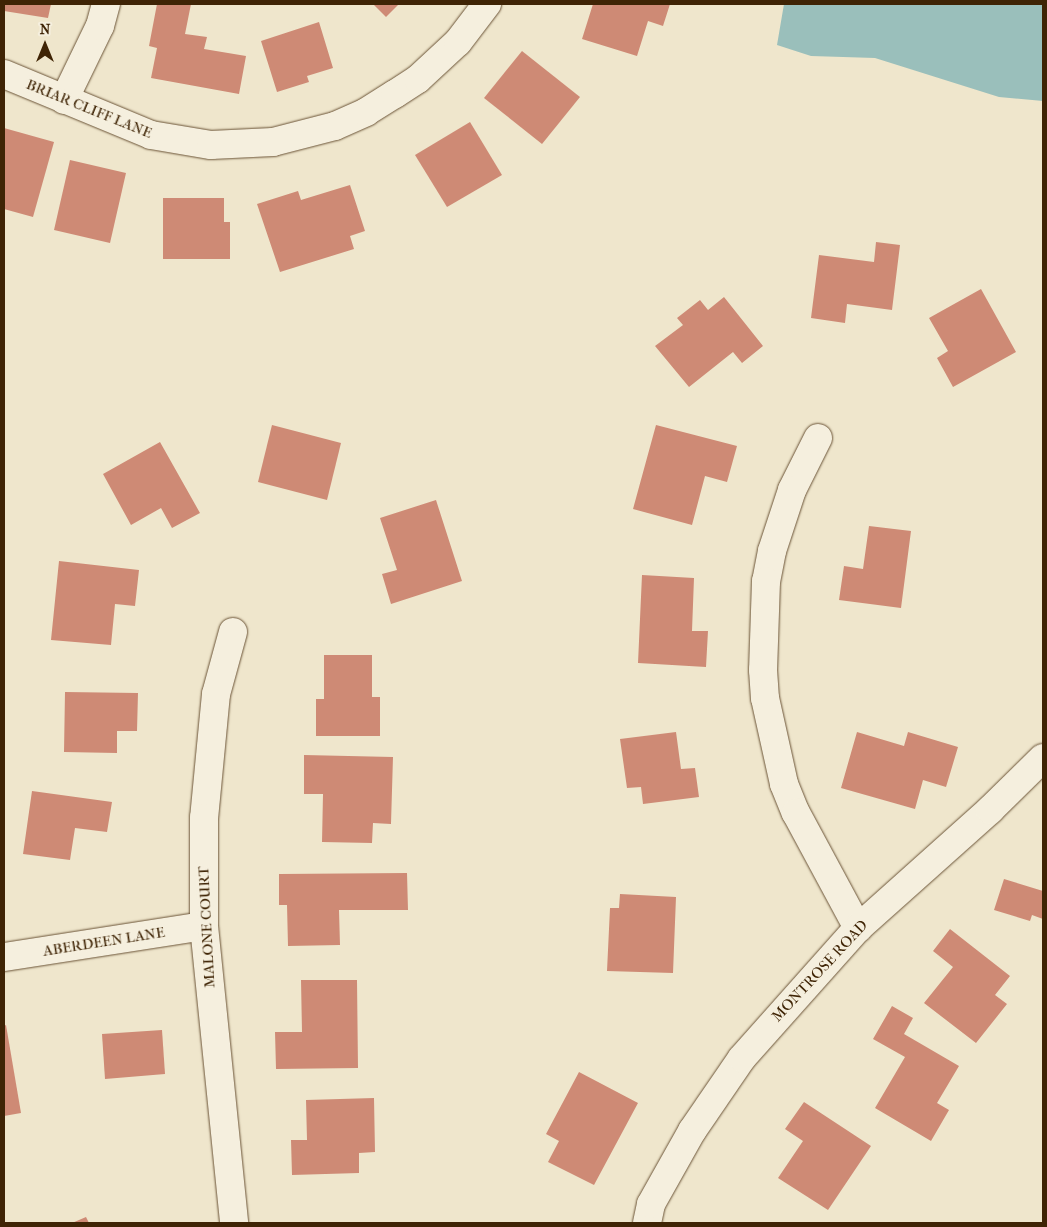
<!DOCTYPE html>
<style>
body{margin:0}
#map{position:relative;width:1047px;height:1227px;overflow:hidden;background:#efe6cc;font-family:"IM FELL French Canon",serif}
div>[style]{position:absolute}
.water>*{inset:0;background:#9abfbb}
.building>*{inset:0;background:#ce8a75}
.roads{filter:drop-shadow(0 0 1px #6b5437) drop-shadow(0 0 1px #6b5437)}
.street>*{height:28px;margin:-14px;padding:0 14px;transform-origin:14px;border-radius:14px;background:#f5efde}
span{translate:-50% -50%;white-space:nowrap;text-align:center;line-height:1.15;-webkit-text-stroke:4.5px #f5efde;paint-order:stroke}
.street-label{font-size:15px;color:#3f2405}
.frame{position:absolute;inset:0;border:5px solid #3f2405;pointer-events:none}
.north{position:absolute;left:20px;top:20px;width:50px;height:50px;-webkit-text-stroke:4px #f5efde;paint-order:stroke;rotate:0deg;font-size:14px;font-weight:700;line-height:20px;text-align:center;color:#3f2405}
.north::after{content:'';display:block;margin:auto;width:18px;height:22px;background:#3f2405;clip-path:polygon(50% 0,100% 100%,50% 72%,0 100%)}
</style>
<div id="map">
<div class="water">
<div style="clip-path:polygon(784px 4px,1043px 4px,1043px 101px,999px 97px,875px 58px,811px 56px,777px 45px)"></div>
</div>
<div class="building">
<div style="clip-path:polygon(4px 4px,51px 4px,48px 18px,4px 11px)"></div>
<div style="clip-path:polygon(157px 4px,191px 4px,185px 34px,207px 37px,204px 49px,246px 56px,239px 94px,151px 78px,157px 48px,149px 46px)"></div>
<div style="clip-path:polygon(373px 4px,399px 4px,386px 17px)"></div>
<div style="clip-path:polygon(593px 4px,670px 4px,663px 26px,648px 21px,637px 56px,582px 39px)"></div>
<div style="clip-path:polygon(319px 22px,333px 68px,307px 76px,309px 82px,277px 92px,261px 41px)"></div>
<div style="clip-path:polygon(522px 51px,580px 97px,542px 144px,484px 98px)"></div>
<div style="clip-path:polygon(470px 122px,502px 175px,447px 207px,415px 155px)"></div>
<div style="clip-path:polygon(4px 128px,54px 142px,33px 217px,4px 209px)"></div>
<div style="clip-path:polygon(70px 160px,126px 173px,110px 243px,54px 230px)"></div>
<div style="clip-path:polygon(350px 185px,365px 231px,350px 236px,354px 249px,280px 272px,257px 204px,298px 191px,301px 200px)"></div>
<div style="clip-path:polygon(163px 198px,224px 198px,224px 222px,230px 222px,230px 259px,163px 259px)"></div>
<div style="clip-path:polygon(876px 242px,900px 245px,892px 310px,847px 304px,845px 323px,811px 318px,819px 255px,874px 262px)"></div>
<div style="clip-path:polygon(981px 289px,1016px 352px,953px 387px,937px 358px,948px 351px,929px 318px)"></div>
<div style="clip-path:polygon(724px 297px,763px 346px,742px 363px,733px 352px,689px 387px,655px 346px,683px 325px,677px 318px,700px 300px,708px 310px)"></div>
<div style="clip-path:polygon(272px 425px,341px 443px,327px 500px,258px 482px)"></div>
<div style="clip-path:polygon(656px 425px,737px 446px,727px 482px,705px 476px,692px 525px,633px 509px)"></div>
<div style="clip-path:polygon(160px 442px,200px 513px,172px 528px,161px 508px,131px 525px,103px 474px)"></div>
<div style="clip-path:polygon(436px 500px,462px 581px,391px 604px,382px 574px,397px 570px,380px 518px)"></div>
<div style="clip-path:polygon(869px 526px,911px 531px,901px 608px,839px 600px,844px 566px,863px 569px)"></div>
<div style="clip-path:polygon(59px 561px,139px 570px,135px 606px,115px 604px,111px 645px,51px 640px)"></div>
<div style="clip-path:polygon(642px 575px,694px 578px,692px 631px,708px 631px,706px 667px,638px 663px)"></div>
<div style="clip-path:polygon(324px 655px,372px 655px,372px 697px,380px 697px,380px 736px,316px 736px,316px 699px,324px 699px)"></div>
<div style="clip-path:polygon(65px 692px,138px 693px,137px 731px,117px 731px,117px 753px,64px 752px)"></div>
<div style="clip-path:polygon(676px 732px,681px 769px,695px 768px,699px 797px,643px 804px,641px 787px,627px 788px,620px 739px)"></div>
<div style="clip-path:polygon(857px 732px,904px 746px,908px 732px,958px 747px,946px 787px,923px 780px,915px 809px,841px 788px)"></div>
<div style="clip-path:polygon(304px 755px,393px 757px,391px 824px,373px 823px,372px 843px,322px 842px,323px 794px,304px 794px)"></div>
<div style="clip-path:polygon(32px 791px,112px 802px,107px 832px,75px 828px,70px 860px,23px 854px)"></div>
<div style="clip-path:polygon(407px 873px,408px 910px,339px 910px,340px 945px,288px 946px,287px 905px,279px 905px,279px 874px)"></div>
<div style="clip-path:polygon(1004px 879px,1043px 891px,1043px 919px,1032px 915px,1030px 921px,994px 910px)"></div>
<div style="clip-path:polygon(620px 894px,676px 897px,673px 973px,607px 971px,610px 908px,619px 908px)"></div>
<div style="clip-path:polygon(950px 929px,1010px 976px,995px 995px,1007px 1004px,976px 1043px,924px 1003px,953px 967px,933px 951px)"></div>
<div style="clip-path:polygon(301px 980px,357px 980px,358px 1068px,276px 1069px,275px 1032px,302px 1032px)"></div>
<div style="clip-path:polygon(892px 1006px,913px 1018px,904px 1034px,959px 1066px,937px 1103px,949px 1110px,931px 1141px,875px 1108px,905px 1057px,873px 1039px)"></div>
<div style="clip-path:polygon(6px 1025px,21px 1113px,4px 1116px,4px 1026px)"></div>
<div style="clip-path:polygon(162px 1030px,165px 1074px,105px 1079px,102px 1034px)"></div>
<div style="clip-path:polygon(579px 1072px,638px 1103px,594px 1185px,548px 1162px,559px 1141px,546px 1134px)"></div>
<div style="clip-path:polygon(374px 1098px,375px 1152px,359px 1153px,359px 1173px,292px 1175px,291px 1140px,307px 1140px,306px 1100px)"></div>
<div style="clip-path:polygon(804px 1102px,871px 1146px,828px 1210px,778px 1178px,803px 1141px,785px 1129px)"></div>
<div style="clip-path:polygon(86px 1217px,89px 1223px,72px 1223px)"></div>
</div>
<div class="roads">
<div class="street">
<div style="left:4px;top:74px;width:159px;rotate:22.5deg"></div>
<div style="left:151px;top:135px;width:61px;rotate:9.5deg"></div>
<div style="left:211px;top:145px;width:62px;rotate:-2.8deg"></div>
<div style="left:273px;top:142px;width:64px;rotate:-14.5deg"></div>
<div style="left:335px;top:126px;width:34px;rotate:-24deg"></div>
<div style="left:366px;top:112px;width:34px;rotate:-32deg"></div>
<div style="left:395px;top:94px;width:27px;rotate:-33deg"></div>
<div style="left:418px;top:79px;width:54px;rotate:-42.8deg"></div>
<div style="left:458px;top:42px;width:48px;rotate:-52.7deg"></div>
<div style="left:64px;top:100px;width:82px;rotate:-64.1deg"></div>
<div style="left:100px;top:26px;width:23px;rotate:-75deg"></div>
<div style="left:818px;top:438px;width:58px;rotate:116.6deg"></div>
<div style="left:792px;top:490px;width:64px;rotate:108.2deg"></div>
<div style="left:772px;top:551px;width:31px;rotate:101deg"></div>
<div style="left:766px;top:581px;width:89px;rotate:91.9deg"></div>
<div style="left:763px;top:670px;width:28px;rotate:86deg"></div>
<div style="left:765px;top:698px;width:88px;rotate:77.5deg"></div>
<div style="left:784px;top:784px;width:31px;rotate:68deg"></div>
<div style="left:796px;top:813px;width:131px;rotate:61.7deg"></div>
<div style="left:233px;top:632px;width:64px;rotate:105.3deg"></div>
<div style="left:216px;top:694px;width:125px;rotate:95.5deg"></div>
<div style="left:204px;top:818px;width:108px;rotate:90deg"></div>
<div style="left:204px;top:926px;width:299px;rotate:84.2deg"></div>
<div style="left:4px;top:957px;width:202px;rotate:-8.8deg"></div>
<div style="left:647px;top:1223px;width:19px;rotate:-78deg"></div>
<div style="left:651px;top:1204px;width:84px;rotate:-60.7deg"></div>
<div style="left:692px;top:1131px;width:88px;rotate:-55.6deg"></div>
<div style="left:742px;top:1058px;width:174px;rotate:-48.3deg"></div>
<div style="left:858px;top:928px;width:177px;rotate:-41.8deg"></div>
<div style="left:990px;top:810px;width:74px;rotate:-44.5deg"></div>
</div>
</div>
<div class="street-label">
<span style="left:89px;top:109px;rotate:22deg">BRIAR CLIFF LANE</span>
<span style="left:207px;top:927px;rotate:-93deg">MALONE COURT</span>
<span style="left:104px;top:942px;rotate:-9deg">ABERDEEN LANE</span>
<span style="left:820px;top:971px;rotate:-47deg">MONTROSE ROAD</span>
</div>
<div class="frame"></div>
<div class="north">N</div>
</div>
